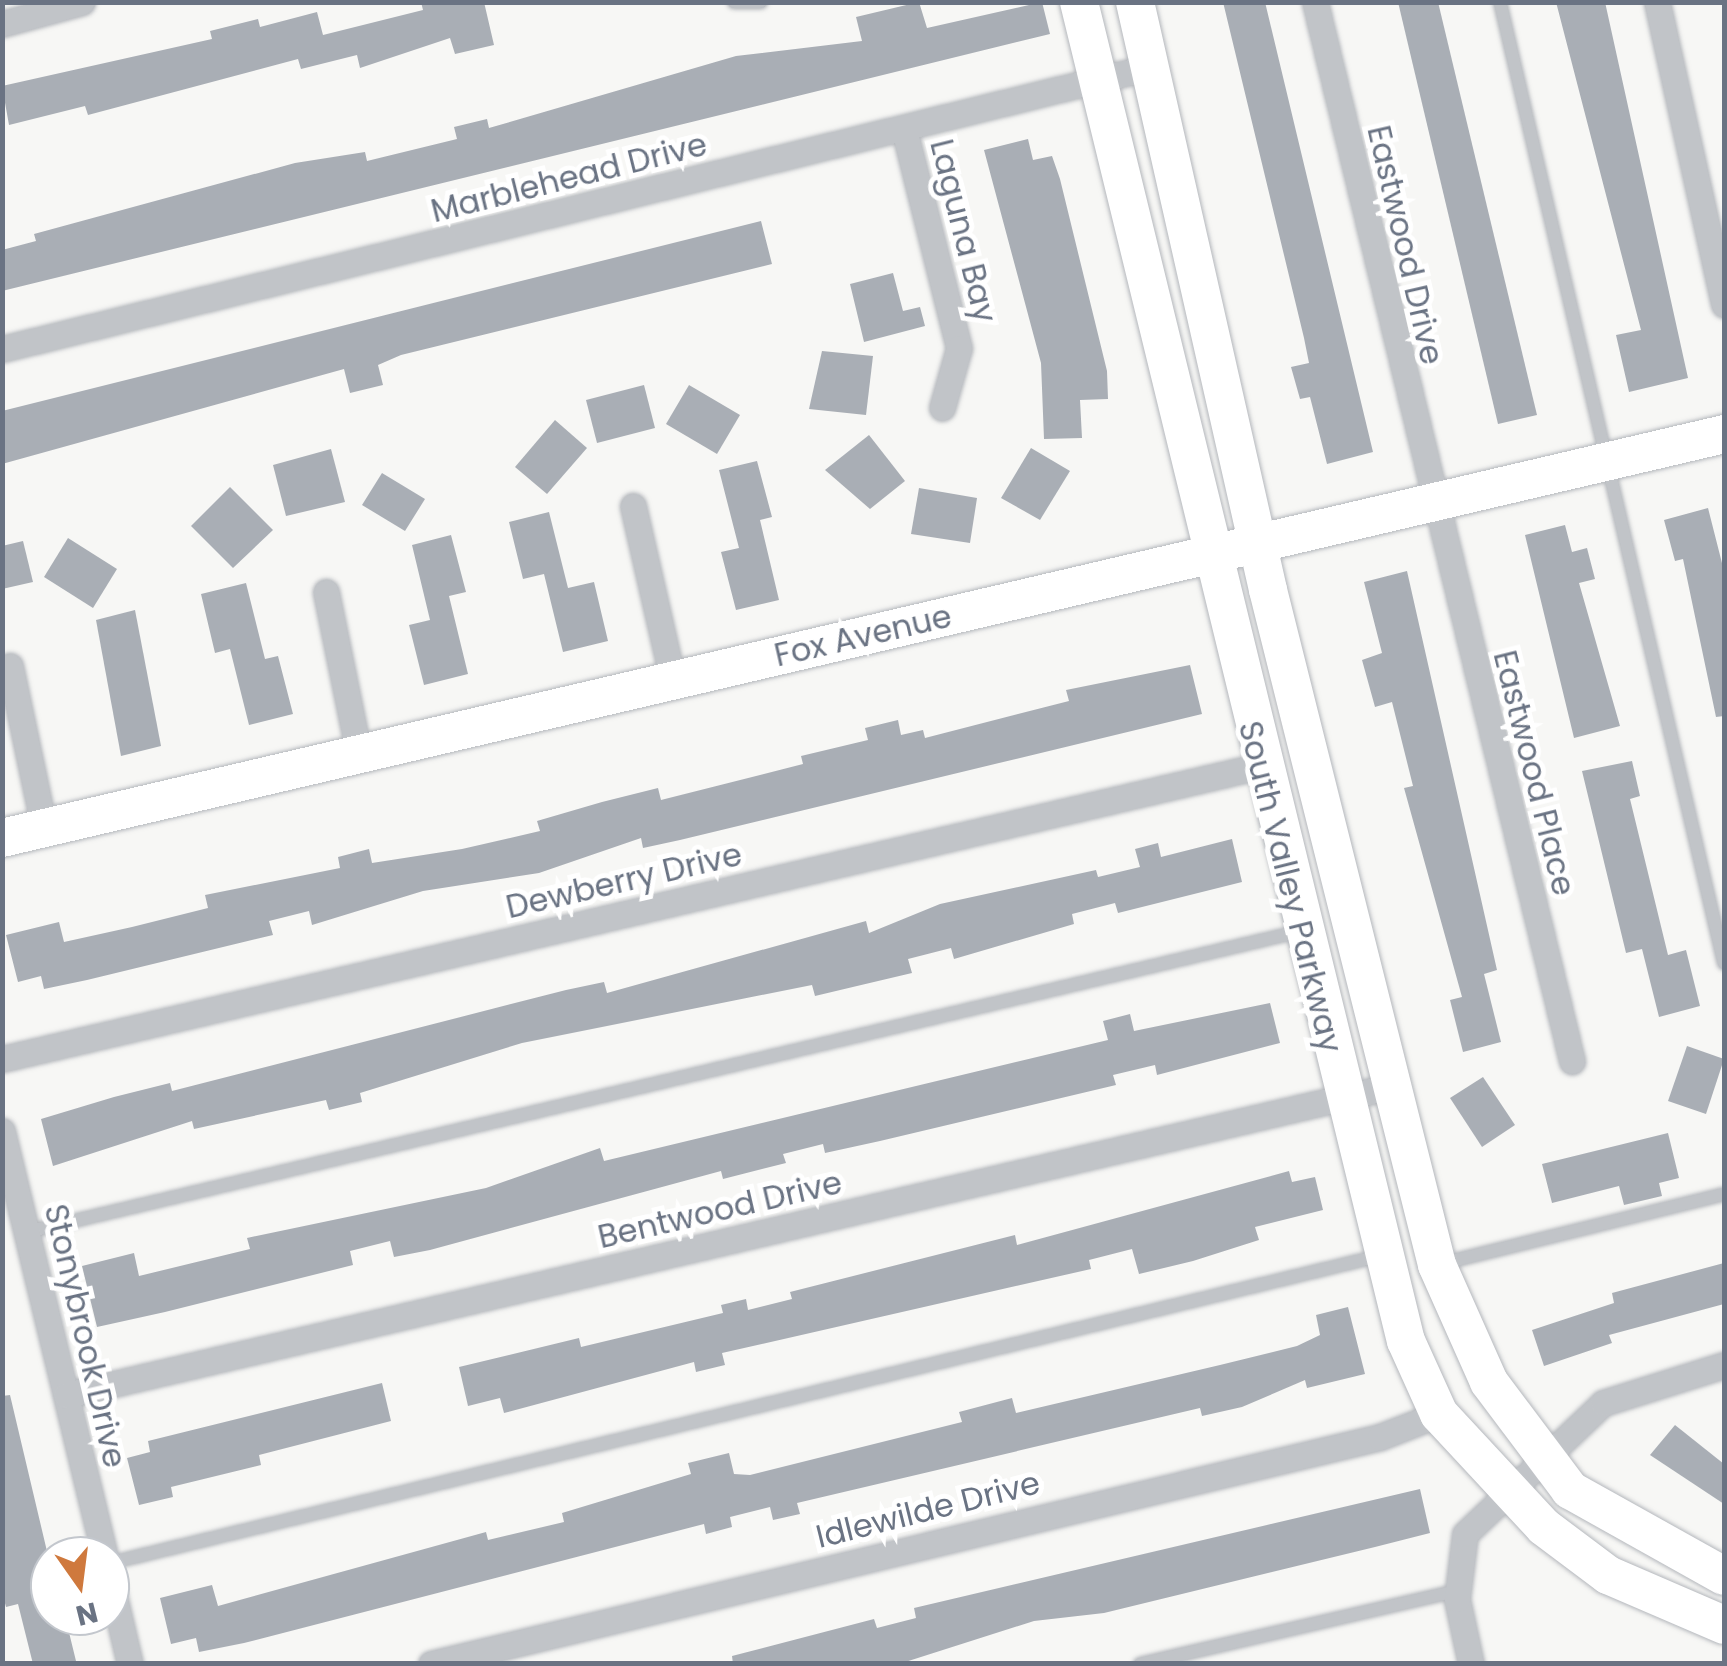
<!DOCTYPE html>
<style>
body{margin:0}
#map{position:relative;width:1727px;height:1666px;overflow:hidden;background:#f7f7f5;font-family:Poppins,sans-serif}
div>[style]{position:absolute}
.building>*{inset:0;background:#a9aeb5}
.roads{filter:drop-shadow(0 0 2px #b4b7bc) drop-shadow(0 0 2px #b4b7bc)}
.lane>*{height:12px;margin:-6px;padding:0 6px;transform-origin:6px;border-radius:6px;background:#c1c4c8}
.street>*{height:25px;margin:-12.5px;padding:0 12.5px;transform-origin:12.5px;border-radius:12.5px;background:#c1c4c8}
.secondary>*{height:38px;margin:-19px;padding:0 19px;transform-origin:19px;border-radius:19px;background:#fff}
span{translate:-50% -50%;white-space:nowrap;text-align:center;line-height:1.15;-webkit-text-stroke:10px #fff;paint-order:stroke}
.street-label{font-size:32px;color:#6a7383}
.frame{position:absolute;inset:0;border:5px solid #6a7383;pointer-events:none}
.north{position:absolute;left:30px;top:1536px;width:100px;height:100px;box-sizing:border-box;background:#fff;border:2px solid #c3c7cd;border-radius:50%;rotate:166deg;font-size:28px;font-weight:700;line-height:40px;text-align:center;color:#6a7383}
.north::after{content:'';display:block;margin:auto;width:35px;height:45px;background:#cf793d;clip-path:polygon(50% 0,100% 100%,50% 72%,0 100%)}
</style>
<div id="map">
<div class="building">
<div style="clip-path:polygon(421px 2px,484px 2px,494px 45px,455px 54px,450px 38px,360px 68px,357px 55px,301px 69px,298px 59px,88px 115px,85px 106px,9px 125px,2px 86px,212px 39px,210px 31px,258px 19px,260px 27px,317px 12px,323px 35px,423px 10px)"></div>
<div style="clip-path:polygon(919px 2px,927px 28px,1042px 2px,1050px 34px,2px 291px,2px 250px,36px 241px,34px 234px,295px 163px,365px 152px,367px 161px,457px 139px,454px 127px,487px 119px,489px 128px,736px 56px,862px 41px,856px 17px)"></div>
<div style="clip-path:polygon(1223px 2px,1265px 2px,1373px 452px,1327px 464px,1310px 397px,1300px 399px,1291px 367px,1309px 363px,1304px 338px)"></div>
<div style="clip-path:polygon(1398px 2px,1438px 2px,1537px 415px,1498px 424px)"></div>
<div style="clip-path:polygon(1556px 2px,1605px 2px,1688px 378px,1629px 392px,1616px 335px,1641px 330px)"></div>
<div style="clip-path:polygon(1028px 139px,1033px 160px,1052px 156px,1060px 179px,1107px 371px,1108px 399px,1080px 400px,1082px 438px,1044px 439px,1041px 363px,984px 150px)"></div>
<div style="clip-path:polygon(761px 221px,772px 264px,401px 355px,378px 365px,383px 385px,350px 393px,344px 369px,2px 464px,2px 411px)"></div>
<div style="clip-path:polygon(893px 273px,903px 311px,920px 307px,925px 326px,864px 342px,850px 284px)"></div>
<div style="clip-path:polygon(822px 351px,873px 356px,866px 415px,809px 409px)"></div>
<div style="clip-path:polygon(644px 385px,655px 428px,597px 443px,586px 400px)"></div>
<div style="clip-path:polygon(689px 385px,740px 415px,717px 454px,666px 424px)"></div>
<div style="clip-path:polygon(555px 420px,587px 448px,547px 494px,515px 467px)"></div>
<div style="clip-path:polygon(869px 435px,905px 481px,870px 509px,825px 470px)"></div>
<div style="clip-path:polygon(1031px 448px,1070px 471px,1040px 520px,1001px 498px)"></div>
<div style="clip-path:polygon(331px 449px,345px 502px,286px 516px,273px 465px)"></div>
<div style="clip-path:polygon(757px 461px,772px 517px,760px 520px,779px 600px,736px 610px,721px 552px,739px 548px,719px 470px)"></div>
<div style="clip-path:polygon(382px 473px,425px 499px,405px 531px,362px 505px)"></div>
<div style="clip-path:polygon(230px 487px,273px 530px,233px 568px,191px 526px)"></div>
<div style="clip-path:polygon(919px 488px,977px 498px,970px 543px,911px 534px)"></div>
<div style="clip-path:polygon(1708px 508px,1724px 571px,1724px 716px,1716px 717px,1683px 559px,1675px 561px,1664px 520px)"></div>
<div style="clip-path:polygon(549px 512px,568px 588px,594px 582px,608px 641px,563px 652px,544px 574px,523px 579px,509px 522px)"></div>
<div style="clip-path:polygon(1565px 525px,1572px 552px,1587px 548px,1595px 579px,1579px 583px,1620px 726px,1574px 738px,1525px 535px)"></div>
<div style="clip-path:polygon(451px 535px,466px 592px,449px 596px,468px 674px,424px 685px,409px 625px,430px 620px,412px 545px)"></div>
<div style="clip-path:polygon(68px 538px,117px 569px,93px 608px,44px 577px)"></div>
<div style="clip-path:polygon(23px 541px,33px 582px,2px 589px,2px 546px)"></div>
<div style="clip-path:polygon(1407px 571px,1497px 970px,1484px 974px,1501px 1042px,1463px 1052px,1450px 1000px,1462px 997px,1404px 788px,1413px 786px,1392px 702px,1375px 707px,1362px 660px,1382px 653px,1364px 582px)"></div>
<div style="clip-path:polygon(246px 583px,265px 659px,278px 656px,293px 714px,249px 725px,230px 649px,215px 653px,201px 594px)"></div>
<div style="clip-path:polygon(135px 610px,161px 746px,121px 756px,96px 620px)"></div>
<div style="clip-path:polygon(1190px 665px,1202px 714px,680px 840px,643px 848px,641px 838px,539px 873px,423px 891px,312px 925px,309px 911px,269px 921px,273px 935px,87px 980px,44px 989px,41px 976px,18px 982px,6px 935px,59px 922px,64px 942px,132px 927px,208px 908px,205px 895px,340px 868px,338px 857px,369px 849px,372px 863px,462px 849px,540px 831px,537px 821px,602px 802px,658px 788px,661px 800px,803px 764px,801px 756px,868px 740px,865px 728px,898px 720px,901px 735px,923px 730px,925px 738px,1069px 701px,1066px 690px)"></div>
<div style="clip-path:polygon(1632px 761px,1640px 796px,1630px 799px,1668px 955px,1686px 950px,1700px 1006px,1659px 1017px,1642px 949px,1626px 953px,1582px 771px)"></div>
<div style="clip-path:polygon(1232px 839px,1242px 882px,1118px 913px,1115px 903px,1072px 914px,1074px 924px,954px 959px,951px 948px,908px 959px,912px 973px,857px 986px,815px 996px,812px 985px,522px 1043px,360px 1093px,362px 1102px,329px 1110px,326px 1100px,194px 1129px,192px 1121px,53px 1166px,41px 1119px,114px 1097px,170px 1083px,172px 1091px,566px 990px,604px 982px,607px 993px,866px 921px,869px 933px,940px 904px,1096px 870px,1098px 877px,1140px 867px,1135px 849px,1158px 843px,1161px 857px)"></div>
<div style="clip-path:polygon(1270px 1003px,1280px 1043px,1157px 1075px,1155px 1065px,1113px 1075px,1116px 1085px,880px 1141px,825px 1153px,823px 1144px,783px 1154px,786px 1163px,723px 1179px,721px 1171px,430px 1250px,394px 1257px,390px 1241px,350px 1251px,353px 1265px,165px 1312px,97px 1327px,82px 1266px,134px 1253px,139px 1276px,250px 1249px,247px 1238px,486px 1188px,600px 1148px,604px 1161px,1108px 1040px,1103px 1021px,1130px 1014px,1134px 1031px)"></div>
<div style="clip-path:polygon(1687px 1046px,1724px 1059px,1706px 1114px,1668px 1101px)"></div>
<div style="clip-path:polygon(1483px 1077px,1515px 1125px,1482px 1147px,1450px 1098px)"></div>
<div style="clip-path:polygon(1668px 1133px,1679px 1178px,1659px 1183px,1662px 1196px,1624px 1205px,1619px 1186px,1552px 1203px,1542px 1164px)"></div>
<div style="clip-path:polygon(1289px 1171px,1292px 1182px,1315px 1177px,1323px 1210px,1255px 1227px,1259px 1240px,1193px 1261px,1139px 1274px,1132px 1249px,1089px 1260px,1091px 1269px,722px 1353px,725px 1365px,696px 1372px,694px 1362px,504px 1413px,500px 1398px,468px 1406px,459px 1367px,579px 1338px,581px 1347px,723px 1313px,721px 1305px,746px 1299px,748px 1310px,792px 1299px,790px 1292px,1015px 1235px,1017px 1245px)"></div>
<div style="clip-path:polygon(1724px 1263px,1724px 1304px,1609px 1335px,1612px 1343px,1544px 1366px,1532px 1330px,1614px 1303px,1612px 1293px)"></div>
<div style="clip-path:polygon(1348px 1307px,1365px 1374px,1307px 1388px,1305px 1380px,1242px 1407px,1202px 1416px,1200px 1408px,797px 1503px,800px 1514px,773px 1520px,770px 1507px,730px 1517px,732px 1527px,706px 1534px,704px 1524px,244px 1643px,199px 1652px,196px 1638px,171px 1644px,160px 1598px,212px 1585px,218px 1606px,486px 1532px,488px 1540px,564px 1522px,562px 1513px,691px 1474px,688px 1463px,729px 1453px,734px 1474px,750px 1475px,962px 1422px,959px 1412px,1012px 1398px,1016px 1413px,1220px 1365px,1297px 1346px,1320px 1335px,1316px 1315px)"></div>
<div style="clip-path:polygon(382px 1383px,391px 1421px,259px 1455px,261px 1465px,171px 1487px,173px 1497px,139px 1505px,127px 1458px,150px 1452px,148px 1441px)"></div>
<div style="clip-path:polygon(10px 1395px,50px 1564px,50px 1616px,65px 1616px,76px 1661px,64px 1664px,33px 1664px,18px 1604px,6px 1607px,2px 1592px,2px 1396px)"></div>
<div style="clip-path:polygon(1675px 1425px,1724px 1464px,1724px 1504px,1650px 1455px)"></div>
<div style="clip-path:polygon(1420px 1489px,1430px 1533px,1375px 1547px,1104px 1613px,1034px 1621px,899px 1664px,733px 1664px,732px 1656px,874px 1619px,877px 1628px,916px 1618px,914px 1608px)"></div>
</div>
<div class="roads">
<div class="lane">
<div style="left:734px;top:2px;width:27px"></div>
<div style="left:1500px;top:2px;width:987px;rotate:76.88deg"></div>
<div style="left:27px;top:1232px;width:1309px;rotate:-13.29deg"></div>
<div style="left:1440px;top:1264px;width:292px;rotate:-13.8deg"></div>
<div style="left:110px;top:1563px;width:1306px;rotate:-13.6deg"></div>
<div style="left:1140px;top:1664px;width:325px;rotate:-13deg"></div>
</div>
<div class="street">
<div style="left:1315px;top:2px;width:1090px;rotate:76.36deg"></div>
<div style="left:1657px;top:2px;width:310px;rotate:77.5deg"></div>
<div style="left:2px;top:24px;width:83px;rotate:-15.4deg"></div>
<div style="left:904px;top:129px;width:226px;rotate:75.9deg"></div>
<div style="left:959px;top:348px;width:62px;rotate:105.8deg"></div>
<div style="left:2px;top:349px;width:1182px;rotate:-13.8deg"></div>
<div style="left:633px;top:506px;width:179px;rotate:77.1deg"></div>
<div style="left:326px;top:592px;width:165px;rotate:78.5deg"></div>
<div style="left:10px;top:666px;width:166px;rotate:78.1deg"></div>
<div style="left:2px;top:1059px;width:1292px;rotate:-13.11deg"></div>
<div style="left:2px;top:1131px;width:437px;rotate:76.4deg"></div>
<div style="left:66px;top:1395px;width:1357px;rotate:-13.11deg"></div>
<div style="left:110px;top:1579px;width:87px;rotate:76.8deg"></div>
<div style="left:431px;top:1664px;width:976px;rotate:-13.45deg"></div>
<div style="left:1380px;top:1437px;width:63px;rotate:-21.3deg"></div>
<div style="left:1471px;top:1664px;width:66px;rotate:-102.2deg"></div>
<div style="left:1457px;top:1599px;width:65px;rotate:-83deg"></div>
<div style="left:1465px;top:1534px;width:190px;rotate:-43.5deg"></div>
<div style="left:1603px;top:1403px;width:127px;rotate:-17.4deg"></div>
</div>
<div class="secondary">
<div style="left:1079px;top:2px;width:1378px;rotate:76.28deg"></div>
<div style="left:1406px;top:1341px;width:80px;rotate:65.7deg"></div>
<div style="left:1439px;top:1414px;width:154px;rotate:47.1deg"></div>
<div style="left:1544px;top:1527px;width:80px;rotate:36.9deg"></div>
<div style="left:1608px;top:1575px;width:126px;rotate:23.3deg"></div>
<div style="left:1135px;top:2px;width:603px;rotate:77.25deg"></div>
<div style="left:1268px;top:590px;width:696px;rotate:75.94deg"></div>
<div style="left:1437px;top:1265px;width:128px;rotate:66deg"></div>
<div style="left:1489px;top:1382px;width:135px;rotate:53.1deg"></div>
<div style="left:1570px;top:1490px;width:176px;rotate:29.2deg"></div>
<div style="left:2px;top:838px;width:1769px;rotate:-13.2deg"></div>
</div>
</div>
<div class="street-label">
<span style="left:569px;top:178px;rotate:-14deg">Marblehead Drive</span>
<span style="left:963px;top:231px;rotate:76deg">Laguna Bay</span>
<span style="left:1405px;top:245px;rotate:77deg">Eastwood Drive</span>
<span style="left:863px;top:636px;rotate:-13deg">Fox Avenue</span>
<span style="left:1534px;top:773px;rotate:76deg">Eastwood Place</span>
<span style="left:624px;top:881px;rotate:-13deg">Dewberry Drive</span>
<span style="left:1290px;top:887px;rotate:76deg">South Valley Parkway</span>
<span style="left:720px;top:1210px;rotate:-13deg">Bentwood Drive</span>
<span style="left:85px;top:1336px;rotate:77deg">Stonybrook Drive</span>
<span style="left:928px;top:1510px;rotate:-14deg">Idlewilde Drive</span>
</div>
<div class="frame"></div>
<div class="north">N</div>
</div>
